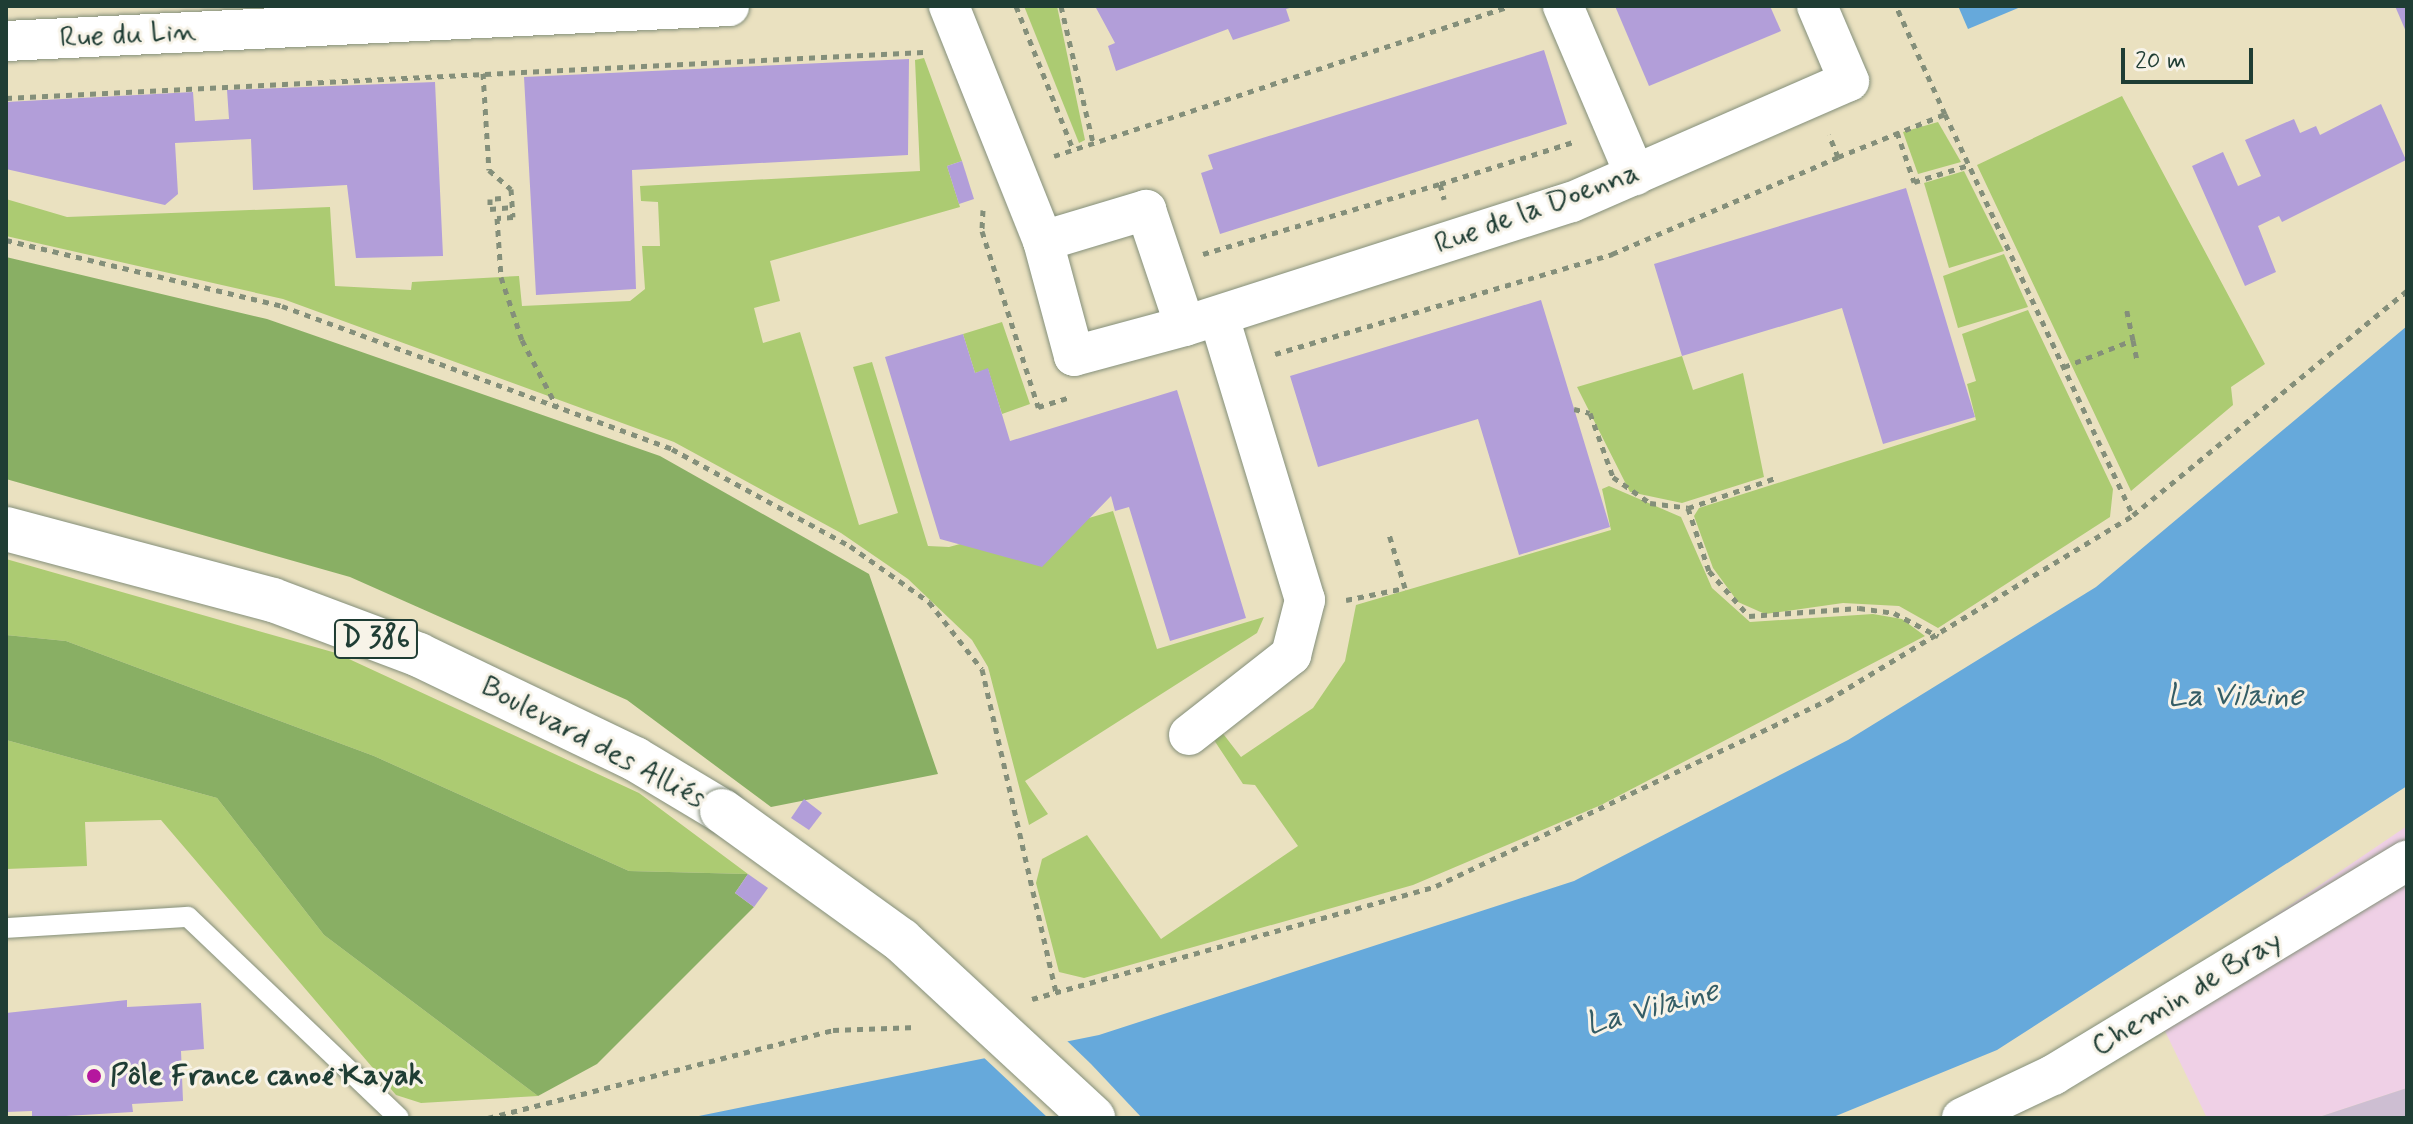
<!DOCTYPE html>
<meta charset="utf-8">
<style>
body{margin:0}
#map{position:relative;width:2413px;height:1124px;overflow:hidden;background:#eae1c0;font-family:Mynerve,sans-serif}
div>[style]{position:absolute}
.built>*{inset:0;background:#efd0e6}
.industrial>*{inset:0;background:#cdbed2}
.green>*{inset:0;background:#accb72}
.forest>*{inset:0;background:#89af64}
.water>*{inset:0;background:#66a9db}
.pier>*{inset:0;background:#eae1c0}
.building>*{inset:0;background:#b29ed9}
.path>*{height:5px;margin-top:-2.5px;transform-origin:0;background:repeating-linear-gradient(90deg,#848f7a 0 6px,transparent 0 12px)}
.roads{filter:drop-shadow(0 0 2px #848f7a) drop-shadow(0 0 2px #848f7a)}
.lane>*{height:20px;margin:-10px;padding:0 10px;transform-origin:10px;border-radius:10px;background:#fff}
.street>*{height:40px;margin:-20px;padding:0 20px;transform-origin:20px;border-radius:20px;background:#fff}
.primary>*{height:44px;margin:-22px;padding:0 22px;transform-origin:22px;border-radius:22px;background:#fff}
.bridges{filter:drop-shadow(0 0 2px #848f7a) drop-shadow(0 0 2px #848f7a)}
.primary-bridge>*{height:44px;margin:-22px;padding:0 22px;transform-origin:22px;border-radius:22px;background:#fff}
.dots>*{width:22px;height:22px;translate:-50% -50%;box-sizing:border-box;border:4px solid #f7f3e8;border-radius:50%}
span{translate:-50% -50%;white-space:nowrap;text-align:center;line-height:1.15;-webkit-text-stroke:6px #f7f3e8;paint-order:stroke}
.shield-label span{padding:2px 6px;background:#f7f3e8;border:2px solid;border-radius:6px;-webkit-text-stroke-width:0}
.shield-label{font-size:28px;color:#1f3d34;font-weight:700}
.street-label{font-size:30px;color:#1f3d34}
.poi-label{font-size:30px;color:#1f3d34;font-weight:700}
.left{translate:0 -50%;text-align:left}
.water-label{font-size:32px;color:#345d66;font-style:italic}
.frame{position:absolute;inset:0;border:8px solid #1f3d34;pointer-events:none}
.scale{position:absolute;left:2121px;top:48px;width:132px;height:36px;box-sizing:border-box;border:4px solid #1f3d34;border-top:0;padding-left:10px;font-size:24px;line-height:28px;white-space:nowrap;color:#1f3d34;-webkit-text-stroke:6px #f7f3e8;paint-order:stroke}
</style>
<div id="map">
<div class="built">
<div style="clip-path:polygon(2407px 826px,2407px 1088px,2316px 1118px,2207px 1118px,2150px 1000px)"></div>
</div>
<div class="industrial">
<div style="clip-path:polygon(2407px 1088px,2407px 1118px,2316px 1118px)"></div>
</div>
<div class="green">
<div style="clip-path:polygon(1024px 6px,1057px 6px,1085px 140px,1079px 143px)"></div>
<div style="clip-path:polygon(924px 58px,962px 161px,947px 166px,960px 207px,770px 261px,780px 301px,754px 308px,763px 343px,800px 332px,859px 525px,898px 513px,853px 367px,872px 362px,928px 546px,949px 547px,1034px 524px,1037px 533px,1113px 511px,1157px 649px,1264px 617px,1257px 633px,1025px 781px,1048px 814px,1029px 825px,988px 667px,972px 640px,908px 579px,841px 533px,674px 442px,283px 299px,6px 236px,6px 199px,67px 217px,330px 207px,335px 286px,411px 290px,412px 282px,519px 276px,522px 306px,630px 301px,645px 289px,642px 246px,660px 246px,658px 202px,641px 201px,640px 186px,920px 171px,915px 60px)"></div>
<div style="clip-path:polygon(2122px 96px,2265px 364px,2231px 387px,2233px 405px,2131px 491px,1977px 165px)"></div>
<div style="clip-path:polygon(1938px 122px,1961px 162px,1918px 174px,1903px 132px)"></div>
<div style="clip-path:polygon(1964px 171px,2004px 251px,1949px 268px,1924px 183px)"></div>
<div style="clip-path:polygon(2004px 254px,2028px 307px,1958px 328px,1943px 276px)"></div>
<div style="clip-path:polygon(2028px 310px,2113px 489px,2110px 517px,1938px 628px,1899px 606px,1843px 603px,1765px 614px,1738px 602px,1713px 568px,1694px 516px,1699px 508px,1976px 420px,1967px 384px,1976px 381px,1962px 334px)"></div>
<div style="clip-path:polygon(1002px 322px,1030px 404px,1002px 414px,988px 369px,975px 373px,963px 334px)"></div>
<div style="clip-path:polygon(1682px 356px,1693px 390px,1743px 373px,1764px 477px,1682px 503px,1630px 492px,1577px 387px)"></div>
<div style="clip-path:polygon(1609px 486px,1681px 517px,1712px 588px,1750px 622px,1873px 614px,1902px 619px,1925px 636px,1601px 805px,1413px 885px,1084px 978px,1059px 972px,1036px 883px,1042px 859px,1087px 835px,1161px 939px,1298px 846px,1255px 785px,1243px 784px,1214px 740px,1221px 731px,1241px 757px,1313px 708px,1345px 661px,1356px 605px,1611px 530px,1602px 489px)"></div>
<div style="clip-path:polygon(6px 559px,336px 653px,639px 793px,748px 874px,629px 871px,374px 756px,66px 641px,6px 635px)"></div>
<div style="clip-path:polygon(6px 740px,217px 798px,324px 935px,538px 1096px,421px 1103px,396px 1095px,161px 820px,85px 822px,87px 866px,6px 869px)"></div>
</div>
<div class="forest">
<div style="clip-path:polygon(6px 257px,267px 319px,660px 456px,869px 574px,938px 774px,771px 807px,627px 700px,350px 577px,6px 479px)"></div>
<div style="clip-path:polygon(6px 635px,66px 641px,374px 756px,629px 871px,748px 874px,735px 893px,754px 907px,597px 1064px,538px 1096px,324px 935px,217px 798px,6px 740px)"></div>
</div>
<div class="water">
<div style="clip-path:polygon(1958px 6px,2023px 6px,1968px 29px)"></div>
<div style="clip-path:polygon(2407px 326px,2407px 786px,1997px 1050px,1831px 1118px,689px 1118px,1099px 1035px,1574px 881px,1848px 740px,2096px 587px)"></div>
</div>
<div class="pier">
<div style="clip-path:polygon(1064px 1038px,1091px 1064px,1142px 1118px,1048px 1118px,980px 1054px)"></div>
</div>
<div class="building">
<div style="clip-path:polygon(1095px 6px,1293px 6px,1293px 7px,1286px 9px,1290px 21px,1233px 40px,1228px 29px,1116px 71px,1108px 46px,1115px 43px)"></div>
<div style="clip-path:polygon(1615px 6px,1770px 6px,1781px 31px,1649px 86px)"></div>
<div style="clip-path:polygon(2395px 6px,2407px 6px,2407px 34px)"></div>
<div style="clip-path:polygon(1544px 50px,1567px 124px,1220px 234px,1201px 173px,1213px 169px,1208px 155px)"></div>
<div style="clip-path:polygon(909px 59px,908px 155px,632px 170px,636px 289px,536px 295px,524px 77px)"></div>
<div style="clip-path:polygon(435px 82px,443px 256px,356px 258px,347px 185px,253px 190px,251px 139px,175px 143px,178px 194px,165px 205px,6px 169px,6px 102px,193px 92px,195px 121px,229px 119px,227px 90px)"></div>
<div style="clip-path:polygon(2381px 104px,2406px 160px,2282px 222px,2279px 216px,2258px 226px,2276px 272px,2245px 286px,2192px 166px,2223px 152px,2238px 186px,2261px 176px,2245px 140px,2294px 119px,2300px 133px,2316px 126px,2320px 135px)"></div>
<div style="clip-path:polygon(962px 161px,974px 199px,959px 204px,947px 166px)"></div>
<div style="clip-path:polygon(1906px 188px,1975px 417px,1883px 444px,1842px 308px,1682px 356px,1654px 264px)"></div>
<div style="clip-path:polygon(1541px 300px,1610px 527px,1519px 555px,1478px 419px,1318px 467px,1290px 376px)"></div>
<div style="clip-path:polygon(963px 334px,975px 373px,988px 368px,1010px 441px,1177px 390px,1246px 618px,1170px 641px,1129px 507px,1115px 511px,1111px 496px,1042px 567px,940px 539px,885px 357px)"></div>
<div style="clip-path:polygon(804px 799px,822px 813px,809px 830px,791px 818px)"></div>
<div style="clip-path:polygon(748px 874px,768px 888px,754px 907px,735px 893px)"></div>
<div style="clip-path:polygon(127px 1000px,127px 1007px,201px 1003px,204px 1049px,181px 1051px,183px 1101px,132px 1104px,133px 1112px,32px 1118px,32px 1111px,6px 1112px,6px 1013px)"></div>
</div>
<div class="path">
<div style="left:1016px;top:6px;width:154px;rotate:68.3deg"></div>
<div style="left:1061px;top:6px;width:140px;rotate:76.8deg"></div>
<div style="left:483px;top:73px;width:97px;rotate:86.5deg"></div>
<div style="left:489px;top:170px;width:29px;rotate:41deg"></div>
<div style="left:511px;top:189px;width:28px;rotate:86deg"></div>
<div style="left:513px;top:217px;width:16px;rotate:176deg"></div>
<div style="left:497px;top:218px;width:59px;rotate:86.1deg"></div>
<div style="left:501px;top:277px;width:66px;rotate:71.6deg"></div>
<div style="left:522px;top:340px;width:76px;rotate:62.4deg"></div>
<div style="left:6px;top:98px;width:919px;rotate:-2.87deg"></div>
<div style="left:1945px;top:114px;width:443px;rotate:64.9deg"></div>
<div style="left:1897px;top:132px;width:53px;rotate:71.2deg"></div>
<div style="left:1914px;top:182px;width:58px;rotate:-17.2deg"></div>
<div style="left:1054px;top:156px;width:479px;rotate:-18.2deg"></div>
<div style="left:1838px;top:157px;width:115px;rotate:-21.9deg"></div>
<div style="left:1945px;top:114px;width:119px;rotate:-114.4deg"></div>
<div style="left:1440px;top:184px;width:143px;rotate:-17.5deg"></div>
<div style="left:501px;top:198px;width:11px;rotate:175deg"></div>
<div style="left:490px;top:199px;width:10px;rotate:90deg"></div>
<div style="left:490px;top:209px;width:22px;rotate:-5deg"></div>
<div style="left:983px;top:210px;width:21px;rotate:93deg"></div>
<div style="left:982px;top:231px;width:185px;rotate:72.3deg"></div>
<div style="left:1038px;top:407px;width:31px;rotate:-17deg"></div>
<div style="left:6px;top:240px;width:284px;rotate:13.4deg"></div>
<div style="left:282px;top:306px;width:415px;rotate:20.1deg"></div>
<div style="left:672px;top:449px;width:203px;rotate:28.6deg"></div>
<div style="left:850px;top:546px;width:97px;rotate:35.3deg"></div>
<div style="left:929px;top:602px;width:85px;rotate:51.7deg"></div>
<div style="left:982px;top:669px;width:332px;rotate:77.1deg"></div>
<div style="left:1203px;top:254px;width:247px;rotate:-16.5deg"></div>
<div style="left:1440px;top:184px;width:16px;rotate:75deg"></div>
<div style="left:2133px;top:340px;width:21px;rotate:79deg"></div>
<div style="left:1275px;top:354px;width:352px;rotate:-16.5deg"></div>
<div style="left:1612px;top:254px;width:246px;rotate:-23.2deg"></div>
<div style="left:1838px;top:157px;width:24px;rotate:-112deg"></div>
<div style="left:2064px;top:367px;width:74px;rotate:-21.4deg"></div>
<div style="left:2133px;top:340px;width:35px;rotate:-102deg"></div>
<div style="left:1574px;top:409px;width:16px;rotate:14deg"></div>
<div style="left:1590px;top:413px;width:68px;rotate:70.2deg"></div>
<div style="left:1613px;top:477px;width:45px;rotate:35.1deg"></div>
<div style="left:1650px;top:503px;width:38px;rotate:7deg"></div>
<div style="left:1688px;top:508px;width:92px;rotate:-19deg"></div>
<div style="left:1688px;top:508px;width:66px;rotate:71.6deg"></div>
<div style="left:1709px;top:571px;width:60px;rotate:48.4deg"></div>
<div style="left:1749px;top:616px;width:110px;rotate:-4.2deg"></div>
<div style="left:1859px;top:608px;width:35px;rotate:8deg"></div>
<div style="left:1894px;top:613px;width:50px;rotate:27.6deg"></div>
<div style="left:1346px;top:600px;width:60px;rotate:-11.5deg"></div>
<div style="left:1405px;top:588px;width:56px;rotate:-106.5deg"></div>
<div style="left:1032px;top:999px;width:420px;rotate:-15.6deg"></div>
<div style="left:1436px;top:886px;width:434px;rotate:-25.4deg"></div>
<div style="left:1828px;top:700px;width:357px;rotate:-31.2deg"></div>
<div style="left:2133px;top:515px;width:354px;rotate:-39.3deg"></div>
<div style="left:488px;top:1118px;width:356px;rotate:-14.3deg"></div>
<div style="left:833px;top:1030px;width:84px;rotate:-2deg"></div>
</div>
<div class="roads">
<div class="lane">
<div style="left:6px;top:928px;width:182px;rotate:-3.5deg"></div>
<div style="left:188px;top:917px;width:291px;rotate:43.6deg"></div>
</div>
<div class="street">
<div style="left:949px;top:6px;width:253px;rotate:68.2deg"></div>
<div style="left:1563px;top:6px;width:184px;rotate:66.9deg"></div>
<div style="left:6px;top:41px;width:724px;rotate:-2.77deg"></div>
<div style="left:1146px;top:210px;width:122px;rotate:71.4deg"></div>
<div style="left:1185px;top:326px;width:115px;rotate:164.9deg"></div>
<div style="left:1074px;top:356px;width:119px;rotate:-105.1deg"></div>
<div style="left:1043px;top:241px;width:108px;rotate:-16.8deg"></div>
<div style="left:1185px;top:326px;width:406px;rotate:-17.8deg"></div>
<div style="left:1572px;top:202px;width:302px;rotate:-23.6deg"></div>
<div style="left:1849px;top:81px;width:82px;rotate:-113.1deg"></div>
<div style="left:1189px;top:735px;width:130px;rotate:-38.1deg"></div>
<div style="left:1291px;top:655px;width:57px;rotate:-75.7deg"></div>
<div style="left:1305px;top:600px;width:296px;rotate:-106.9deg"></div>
<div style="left:1962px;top:1118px;width:101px;rotate:-25.3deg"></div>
<div style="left:2053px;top:1075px;width:414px;rotate:-31.2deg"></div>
</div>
<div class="primary">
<div style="left:6px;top:529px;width:276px;rotate:14.9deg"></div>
<div style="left:273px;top:600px;width:156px;rotate:20.6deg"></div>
<div style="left:419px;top:655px;width:240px;rotate:25.7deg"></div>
<div style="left:635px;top:759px;width:101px;rotate:30.9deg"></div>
</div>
</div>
<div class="bridges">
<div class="primary-bridge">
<div style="left:722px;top:811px;width:221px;rotate:35.8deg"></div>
<div style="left:901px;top:940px;width:262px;rotate:42.8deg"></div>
</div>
</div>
<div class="dots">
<div style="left:94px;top:1076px;background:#b5179e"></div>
</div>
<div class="shield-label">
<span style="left:376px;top:639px">D 386</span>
</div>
<div class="street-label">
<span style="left:128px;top:35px;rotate:-3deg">Rue du Lin</span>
<span style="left:1537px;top:209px;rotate:-20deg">Rue de la Doenna</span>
<span style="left:593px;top:743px;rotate:28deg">Boulevard des Alliés</span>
<span style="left:2187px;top:994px;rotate:-31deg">Chemin de Bray</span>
</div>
<div class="poi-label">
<span class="left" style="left:110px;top:1076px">Pôle France canoë Kayak</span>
</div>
<div class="water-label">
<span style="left:2235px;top:696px">La Vilaine</span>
<span style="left:1652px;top:1008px;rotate:-15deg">La Vilaine</span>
</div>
<div class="frame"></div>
<div class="scale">20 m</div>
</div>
